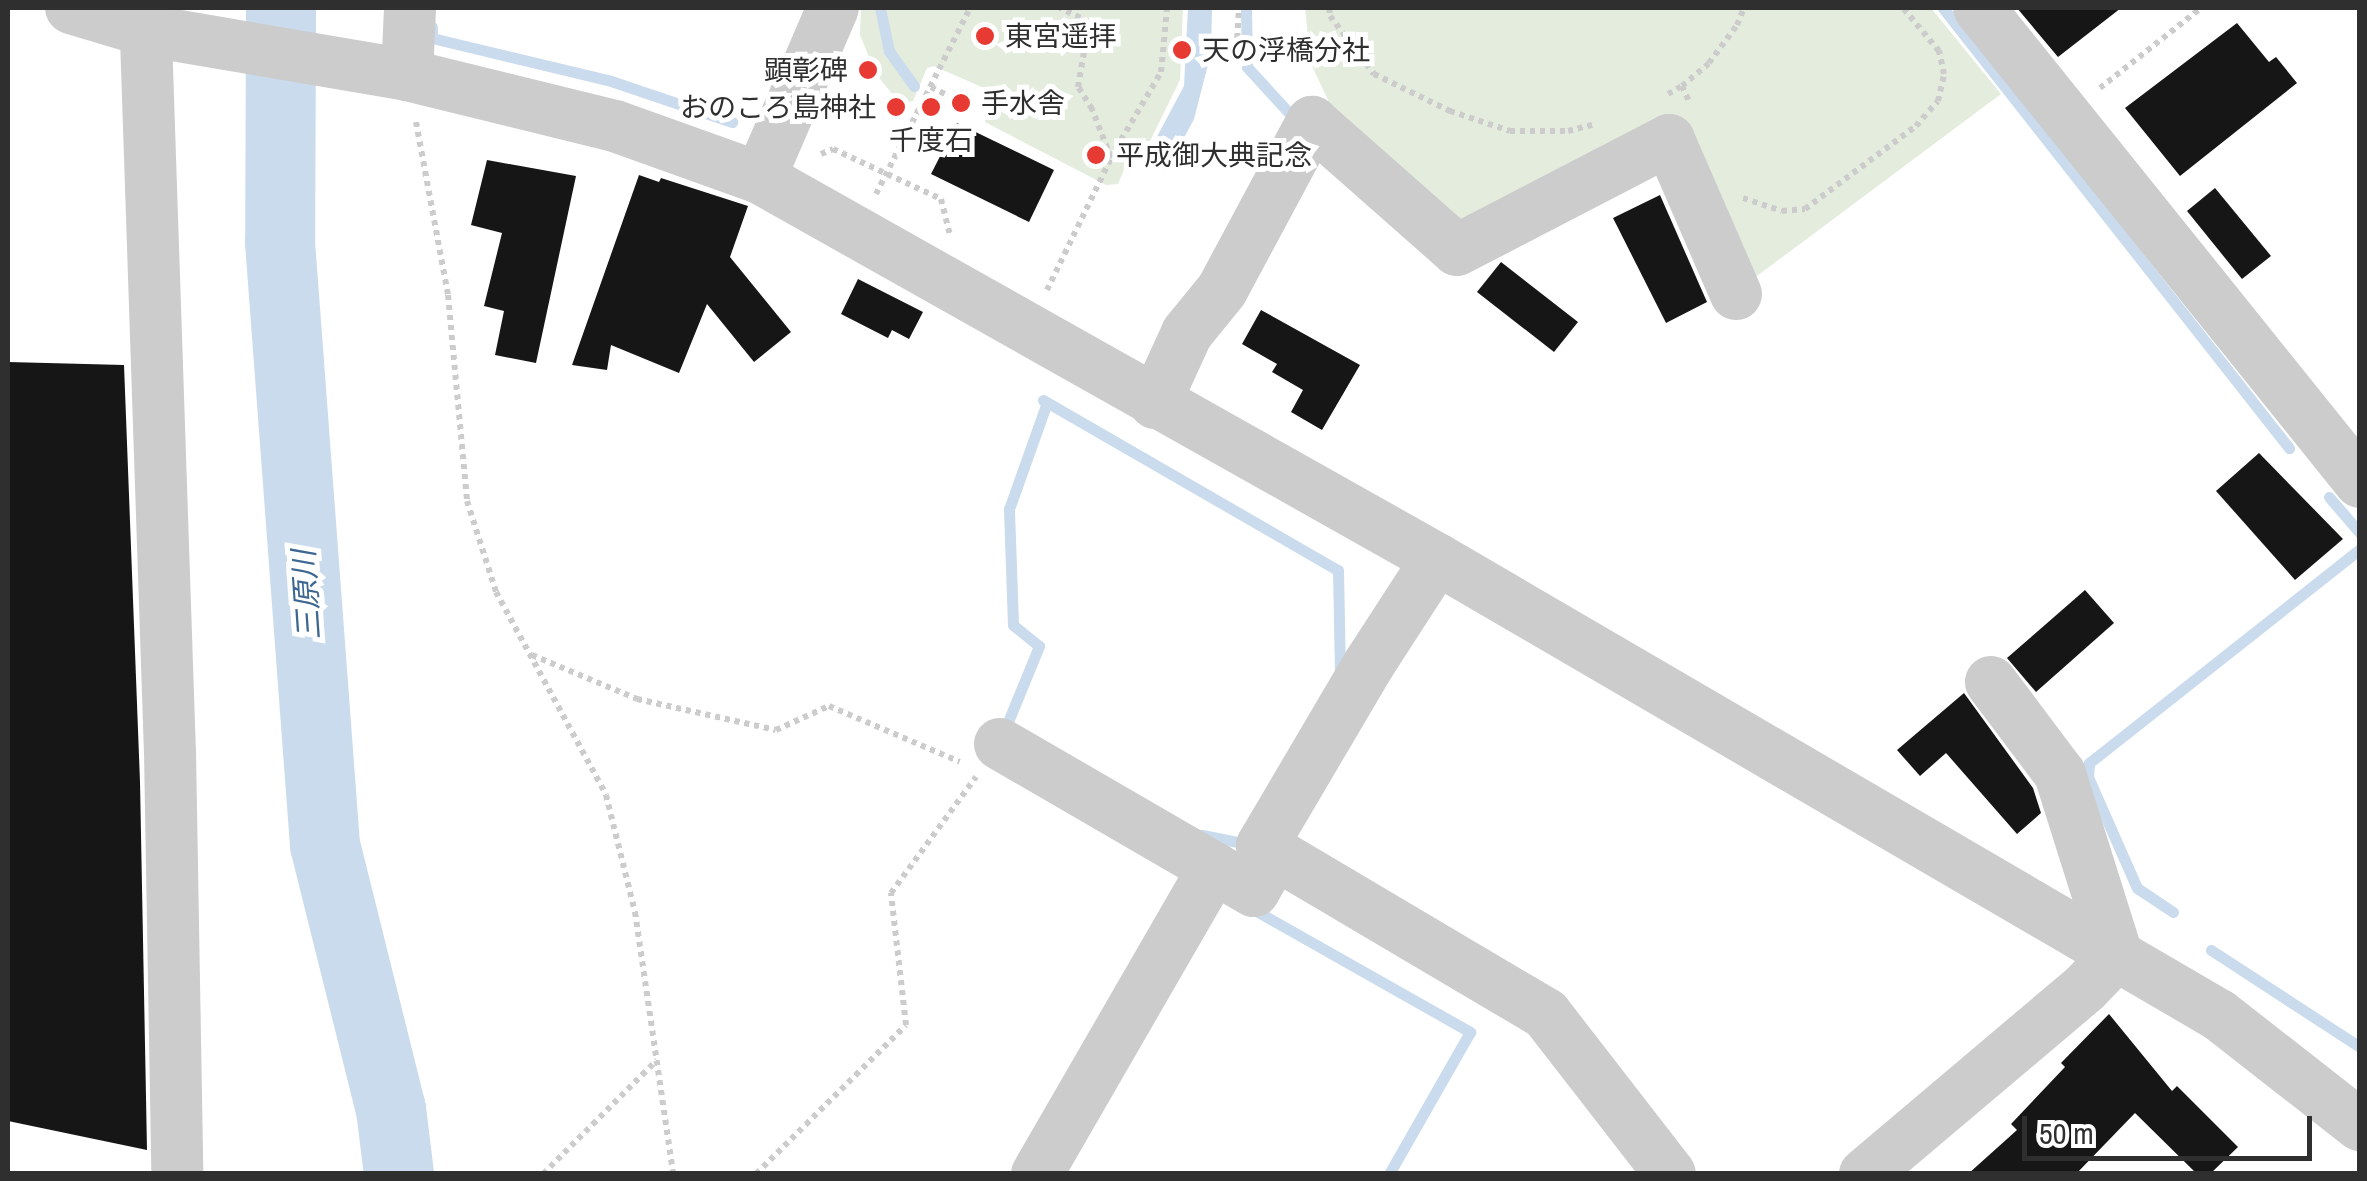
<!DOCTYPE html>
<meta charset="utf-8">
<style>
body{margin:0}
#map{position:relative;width:2367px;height:1181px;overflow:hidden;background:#fff;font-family:"Archivo Narrow","Noto Sans JP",sans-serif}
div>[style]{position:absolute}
.green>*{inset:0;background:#e4ecdd}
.water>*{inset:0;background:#c9dbec}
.stream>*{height:11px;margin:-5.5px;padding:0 5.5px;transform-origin:5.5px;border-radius:5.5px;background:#c9dbec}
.river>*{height:70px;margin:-35px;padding:0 35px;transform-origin:35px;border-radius:35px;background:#c9dbec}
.building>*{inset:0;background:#161616}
.path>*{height:6px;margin-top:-3px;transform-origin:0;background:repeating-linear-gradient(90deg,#ccc 0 5px,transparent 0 10px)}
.minor>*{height:52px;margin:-26px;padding:0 26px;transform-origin:26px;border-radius:26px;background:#ccc}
.dots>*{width:28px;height:28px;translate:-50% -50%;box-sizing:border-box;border:5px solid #fff;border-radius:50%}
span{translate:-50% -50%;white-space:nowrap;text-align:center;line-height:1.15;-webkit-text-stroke:10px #fff;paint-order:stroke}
.poi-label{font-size:28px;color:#2f2f2f}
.left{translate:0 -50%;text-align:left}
.right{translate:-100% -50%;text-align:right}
.water-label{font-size:30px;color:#3d6792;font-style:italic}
.frame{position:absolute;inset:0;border:10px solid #2f2f2f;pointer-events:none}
.scale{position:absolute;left:2022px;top:1116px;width:290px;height:45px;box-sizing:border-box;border:5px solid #2f2f2f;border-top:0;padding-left:12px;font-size:30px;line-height:35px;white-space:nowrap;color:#2f2f2f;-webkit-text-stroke:8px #fff;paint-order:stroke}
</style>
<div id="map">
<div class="green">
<div style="clip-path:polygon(861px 8px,1183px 8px,1180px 80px,1143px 155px,1130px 156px,1118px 184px,1106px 185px,985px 122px,986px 89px,934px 66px,927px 68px,913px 101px,905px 103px,893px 95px,876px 74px,860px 35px)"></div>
<div style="clip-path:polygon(1305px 8px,1931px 8px,2001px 94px,1749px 282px,1677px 116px,1464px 231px,1337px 119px,1311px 64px)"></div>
</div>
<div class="water">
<div style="clip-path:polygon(1188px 8px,1212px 8px,1211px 53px,1194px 119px,1166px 172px,1144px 161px,1184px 86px)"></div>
</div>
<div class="stream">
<div style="left:880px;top:8px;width:44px;rotate:78.2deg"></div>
<div style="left:889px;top:51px;width:43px;rotate:54.5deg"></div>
<div style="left:1246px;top:8px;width:59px;rotate:89deg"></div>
<div style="left:1247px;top:67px;width:65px;rotate:47.5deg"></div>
<div style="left:1943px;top:8px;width:560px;rotate:51.82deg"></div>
<div style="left:432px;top:27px;width:11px;rotate:90deg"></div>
<div style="left:432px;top:38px;width:184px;rotate:13.5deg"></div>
<div style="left:611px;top:81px;width:128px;rotate:18.7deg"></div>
<div style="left:1043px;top:400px;width:340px;rotate:30deg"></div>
<div style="left:1338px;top:570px;width:106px;rotate:88.9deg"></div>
<div style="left:2329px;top:497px;width:48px;rotate:49.3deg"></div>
<div style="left:1009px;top:732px;width:5px;rotate:-143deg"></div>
<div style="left:1005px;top:729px;width:90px;rotate:-67.7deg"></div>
<div style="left:1039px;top:646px;width:33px;rotate:-141deg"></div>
<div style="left:1013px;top:625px;width:116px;rotate:-92deg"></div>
<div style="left:1009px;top:509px;width:110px;rotate:-70.4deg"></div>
<div style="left:1202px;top:835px;width:47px;rotate:11.1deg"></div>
<div style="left:1251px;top:908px;width:252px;rotate:29.5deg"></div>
<div style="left:1470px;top:1032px;width:163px;rotate:119.7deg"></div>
<div style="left:2173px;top:912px;width:43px;rotate:-146.3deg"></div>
<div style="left:2137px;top:888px;width:121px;rotate:-113.8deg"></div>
<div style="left:2088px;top:777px;width:14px;rotate:-86deg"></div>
<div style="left:2089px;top:763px;width:345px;rotate:-38.3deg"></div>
<div style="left:2211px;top:950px;width:178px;rotate:33.1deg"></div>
</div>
<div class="river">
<div style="left:281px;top:8px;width:234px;rotate:90.2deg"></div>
<div style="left:280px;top:242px;width:605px;rotate:85.73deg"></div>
<div style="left:325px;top:845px;width:272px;rotate:76deg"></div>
<div style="left:391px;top:1109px;width:65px;rotate:83deg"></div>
</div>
<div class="building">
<div style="clip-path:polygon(2017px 8px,2121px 8px,2058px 57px)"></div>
<div style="clip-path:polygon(2237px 23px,2269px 62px,2276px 57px,2297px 83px,2180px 176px,2125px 108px)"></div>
<div style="clip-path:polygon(957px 123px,1054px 170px,1029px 222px,931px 174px)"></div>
<div style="clip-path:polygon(487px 160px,576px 176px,536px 363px,495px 355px,504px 311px,484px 306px,502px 233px,471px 225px)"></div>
<div style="clip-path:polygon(639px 175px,659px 182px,661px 178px,748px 206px,730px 257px,791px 332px,754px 362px,707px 304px,679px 373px,611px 345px,607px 370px,572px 365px)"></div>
<div style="clip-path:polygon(2215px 188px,2271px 256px,2242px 279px,2187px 211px)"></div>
<div style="clip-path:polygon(1660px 195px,1707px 302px,1666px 323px,1613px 218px)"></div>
<div style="clip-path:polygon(1501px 262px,1578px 322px,1554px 352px,1477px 292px)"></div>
<div style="clip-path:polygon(858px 279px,923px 312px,909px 339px,892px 330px,888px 338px,841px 314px)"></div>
<div style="clip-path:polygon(1261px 310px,1360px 365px,1322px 430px,1291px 412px,1303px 390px,1272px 372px,1277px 364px,1242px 344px)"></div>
<div style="clip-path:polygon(8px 362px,124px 365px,140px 782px,147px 1150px,8px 1121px)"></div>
<div style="clip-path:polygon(2259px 453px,2343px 539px,2295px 580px,2216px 491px)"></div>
<div style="clip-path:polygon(2085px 590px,2114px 623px,2036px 692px,2007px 658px)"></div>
<div style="clip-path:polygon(1964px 693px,2033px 788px,2041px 813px,2017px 834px,1946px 753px,1920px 776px,1897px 750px)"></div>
<div style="clip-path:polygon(2109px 1014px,2172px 1091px,2177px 1086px,2238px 1147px,2210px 1174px,2197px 1174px,2135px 1113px,2076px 1174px,1968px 1174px,2017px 1130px,2011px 1124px,2065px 1067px,2061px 1063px)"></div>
</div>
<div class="path">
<div style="left:1329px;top:8px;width:8px;rotate:83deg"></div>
<div style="left:1330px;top:16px;width:73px;rotate:52.8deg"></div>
<div style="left:1374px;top:74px;width:85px;rotate:26deg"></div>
<div style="left:1450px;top:111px;width:63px;rotate:18.4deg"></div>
<div style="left:1510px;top:131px;width:58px"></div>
<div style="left:1568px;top:131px;width:25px;rotate:-14deg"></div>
<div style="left:1236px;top:58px;width:50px;rotate:-86.6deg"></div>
<div style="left:1682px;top:86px;width:35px;rotate:-40deg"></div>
<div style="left:1709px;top:63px;width:47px;rotate:-53.6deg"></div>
<div style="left:1737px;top:25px;width:18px;rotate:-68deg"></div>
<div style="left:931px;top:87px;width:18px;rotate:27deg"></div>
<div style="left:2100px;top:88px;width:129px;rotate:-38.4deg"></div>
<div style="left:1668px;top:94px;width:16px;rotate:-30deg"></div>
<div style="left:1682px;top:86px;width:17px;rotate:65deg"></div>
<div style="left:416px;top:122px;width:176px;rotate:79.5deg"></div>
<div style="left:448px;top:295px;width:207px;rotate:84.7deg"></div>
<div style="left:467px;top:501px;width:96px;rotate:72.3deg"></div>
<div style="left:496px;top:592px;width:231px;rotate:61.5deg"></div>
<div style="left:606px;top:795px;width:121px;rotate:76.1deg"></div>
<div style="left:635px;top:912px;width:265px;rotate:81.7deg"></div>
<div style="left:821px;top:154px;width:13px;rotate:-23deg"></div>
<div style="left:833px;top:149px;width:119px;rotate:24.8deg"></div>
<div style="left:941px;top:199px;width:36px;rotate:76deg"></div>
<div style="left:1111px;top:157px;width:99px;rotate:-59.5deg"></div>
<div style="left:1161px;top:72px;width:64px;rotate:-84.6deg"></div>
<div style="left:876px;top:194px;width:208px;rotate:-63.2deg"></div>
<div style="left:1743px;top:198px;width:41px;rotate:18.4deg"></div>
<div style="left:1782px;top:211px;width:23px;rotate:-5deg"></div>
<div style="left:1805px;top:209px;width:139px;rotate:-36.8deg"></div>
<div style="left:1916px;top:126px;width:33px;rotate:-49deg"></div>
<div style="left:1938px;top:101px;width:28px;rotate:-77deg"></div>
<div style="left:1944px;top:74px;width:24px;rotate:-102deg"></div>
<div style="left:1939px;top:51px;width:56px;rotate:-129.9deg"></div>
<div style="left:1047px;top:290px;width:147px;rotate:-64.1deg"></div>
<div style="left:1111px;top:158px;width:53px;rotate:-111.2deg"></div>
<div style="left:1092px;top:109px;width:26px;rotate:-122deg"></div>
<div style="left:1078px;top:87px;width:66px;rotate:-80.4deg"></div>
<div style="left:1089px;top:22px;width:32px;rotate:-154deg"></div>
<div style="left:532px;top:655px;width:114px;rotate:22.7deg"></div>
<div style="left:637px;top:699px;width:142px;rotate:12.6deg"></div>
<div style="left:776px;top:730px;width:58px;rotate:-24.4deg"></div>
<div style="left:829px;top:706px;width:142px;rotate:23.1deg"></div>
<div style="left:543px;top:1174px;width:161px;rotate:-45deg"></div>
<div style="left:756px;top:1174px;width:211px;rotate:-44.8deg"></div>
<div style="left:906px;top:1025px;width:133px;rotate:-96.5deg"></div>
<div style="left:891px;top:893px;width:144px;rotate:-53.8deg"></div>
</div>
<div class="minor">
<div style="left:71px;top:8px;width:76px;rotate:16.8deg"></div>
<div style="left:144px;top:30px;width:267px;rotate:9.7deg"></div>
<div style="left:407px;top:75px;width:214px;rotate:13.8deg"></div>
<div style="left:615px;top:126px;width:154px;rotate:19.7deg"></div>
<div style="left:760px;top:178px;width:777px;rotate:29.37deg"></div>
<div style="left:1437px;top:559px;width:905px;rotate:30.25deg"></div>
<div style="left:2219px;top:1015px;width:179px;rotate:38deg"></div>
<div style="left:145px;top:8px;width:744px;rotate:88.08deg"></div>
<div style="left:170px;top:752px;width:422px;rotate:89deg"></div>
<div style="left:1979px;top:8px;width:608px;rotate:51.21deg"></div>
<div style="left:407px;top:75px;width:67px;rotate:-87.4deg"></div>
<div style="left:760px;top:178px;width:185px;rotate:-66.8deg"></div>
<div style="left:1155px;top:403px;width:77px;rotate:-65.4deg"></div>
<div style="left:1187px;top:333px;width:55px;rotate:-50.9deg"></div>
<div style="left:1222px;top:290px;width:191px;rotate:-61.8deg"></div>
<div style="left:1312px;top:122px;width:193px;rotate:41.4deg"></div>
<div style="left:1457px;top:250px;width:239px;rotate:-27.4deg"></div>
<div style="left:1669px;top:140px;width:168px;rotate:66.5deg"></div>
<div style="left:1437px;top:559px;width:125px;rotate:122.9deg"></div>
<div style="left:1369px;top:664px;width:211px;rotate:120.5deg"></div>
<div style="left:1262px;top:846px;width:330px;rotate:30.6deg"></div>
<div style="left:1546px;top:1014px;width:202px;rotate:52.2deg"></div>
<div style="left:1000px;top:744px;width:293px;rotate:30.1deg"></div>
<div style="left:1254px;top:891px;width:43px;rotate:-60.4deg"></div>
<div style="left:1037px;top:1174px;width:354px;rotate:-60deg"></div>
<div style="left:1865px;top:1174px;width:287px;rotate:-40.2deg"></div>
<div style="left:2084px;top:989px;width:47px;rotate:-45.9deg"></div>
<div style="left:2117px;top:955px;width:190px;rotate:-107.5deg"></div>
<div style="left:2060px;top:774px;width:115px;rotate:-126.9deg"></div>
</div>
<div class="dots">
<div style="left:985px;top:36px;background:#e63a32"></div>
<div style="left:1182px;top:50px;background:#e63a32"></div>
<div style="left:868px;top:70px;background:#e63a32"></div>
<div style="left:961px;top:103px;background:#e63a32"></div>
<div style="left:896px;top:107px;background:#e63a32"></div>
<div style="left:931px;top:107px;background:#e63a32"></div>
<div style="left:1096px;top:155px;background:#e63a32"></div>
</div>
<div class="poi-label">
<span class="left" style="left:1005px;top:36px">東宮遥拝</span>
<span class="left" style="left:1202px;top:50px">天の浮橋分社</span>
<span class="right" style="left:848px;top:70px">顕彰碑</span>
<span class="left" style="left:981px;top:103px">手水舎</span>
<span class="right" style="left:876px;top:107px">おのころ島神社</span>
<span style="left:931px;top:140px">千度石</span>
<span class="left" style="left:1116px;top:155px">平成御大典記念</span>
</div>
<div class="water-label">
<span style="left:306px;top:595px;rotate:-94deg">三原川</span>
</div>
<div class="frame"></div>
<div class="scale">50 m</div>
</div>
